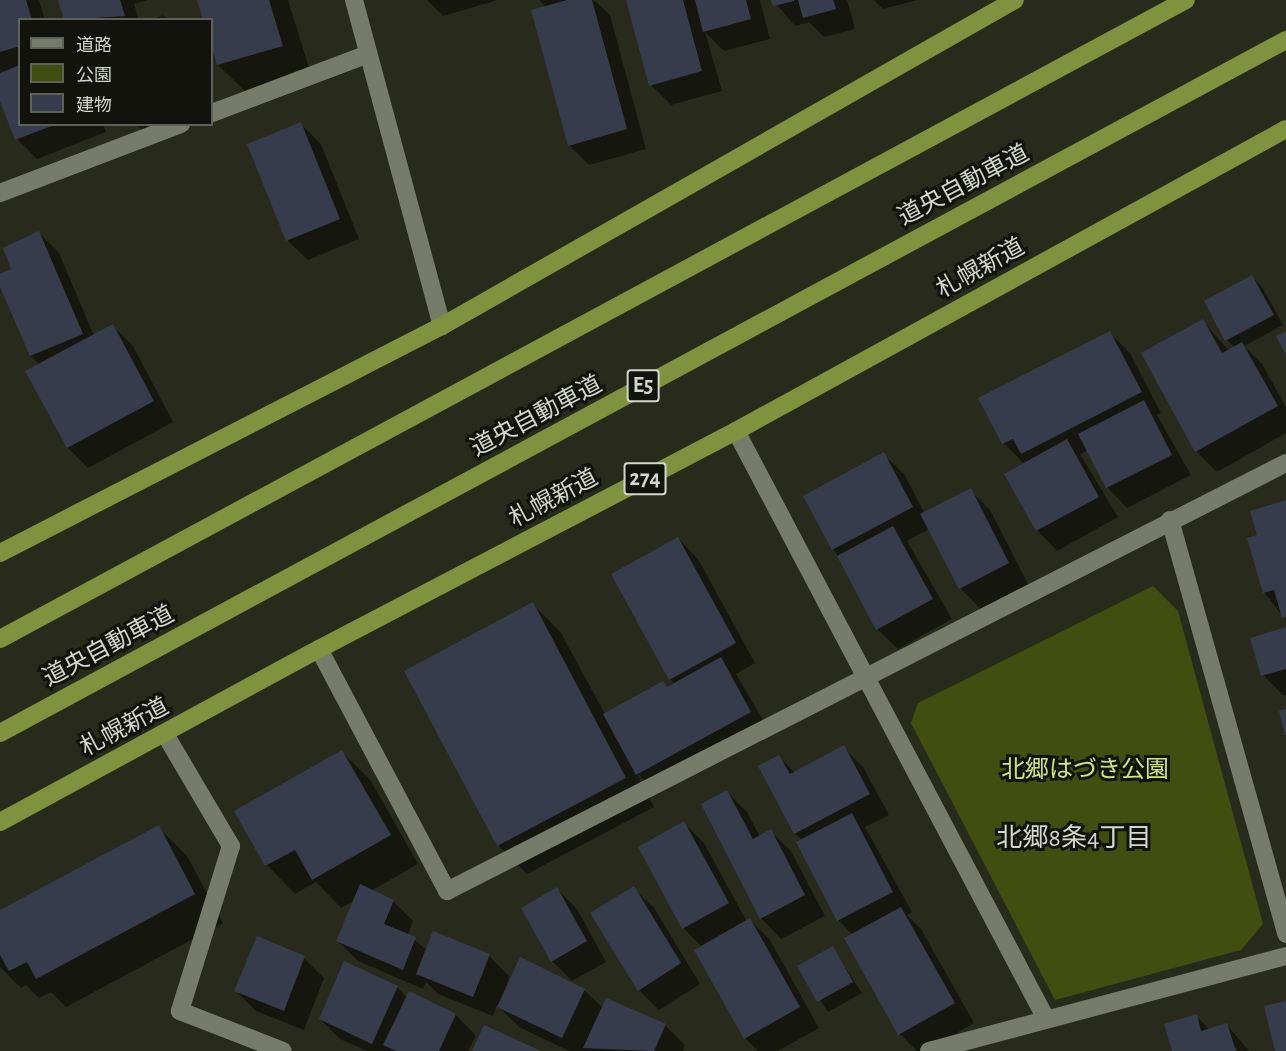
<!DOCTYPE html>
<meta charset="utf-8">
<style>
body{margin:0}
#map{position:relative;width:1286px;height:1051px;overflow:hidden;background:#282b1c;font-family:"Alegreya Sans","Noto Sans JP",sans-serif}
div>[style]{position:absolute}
.green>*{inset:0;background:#424d10}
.shadow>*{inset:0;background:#0007}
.building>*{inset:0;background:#373c4c}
.street>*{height:18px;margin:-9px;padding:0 9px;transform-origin:9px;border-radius:9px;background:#777c6a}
.highway>*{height:18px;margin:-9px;padding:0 9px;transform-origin:9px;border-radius:9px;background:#80923e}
span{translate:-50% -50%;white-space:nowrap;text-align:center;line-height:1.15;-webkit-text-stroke:6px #11130c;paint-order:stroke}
.shield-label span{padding:2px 4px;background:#11130c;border:2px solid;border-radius:4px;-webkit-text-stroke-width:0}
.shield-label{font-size:22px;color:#d3d6cc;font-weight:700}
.street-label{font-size:24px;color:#d3d6cc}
.park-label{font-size:24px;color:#cee679}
.neighbourhood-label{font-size:26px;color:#d3d6cc}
.legend{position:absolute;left:18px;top:18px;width:195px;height:108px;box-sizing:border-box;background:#11130c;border:2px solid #5f6159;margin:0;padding:8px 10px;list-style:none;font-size:18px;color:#d3d6cc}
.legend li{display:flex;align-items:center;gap:12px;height:30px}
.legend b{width:30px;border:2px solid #5f6159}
</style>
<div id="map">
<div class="green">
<div style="clip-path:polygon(1153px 586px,1178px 611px,1263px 924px,1241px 950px,1055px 1000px,911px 723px,918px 703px)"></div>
</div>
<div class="shadow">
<div style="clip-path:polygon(0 0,39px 0,45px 20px,20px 20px,20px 124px,103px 124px,106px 132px,37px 159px,17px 139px,0 97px)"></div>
<div style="clip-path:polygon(60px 0,148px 0,134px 4px,139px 20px,66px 20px)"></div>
<div style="clip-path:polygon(199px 0,288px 0,311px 74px,247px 93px,218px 65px,212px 43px,212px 20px)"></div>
<div style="clip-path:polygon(427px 0,498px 0,443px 16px)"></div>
<div style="clip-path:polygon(539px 0,594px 0,610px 15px,646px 149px,589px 165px,569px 145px,546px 7px)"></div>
<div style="clip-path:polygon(628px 0,760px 0,770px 39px,724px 51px,705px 32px,722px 91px,671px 105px,651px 85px)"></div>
<div style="clip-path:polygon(773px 0,847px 0,855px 29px,824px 37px,809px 22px,795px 26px)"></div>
<div style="clip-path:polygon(874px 0,917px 0,883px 9px)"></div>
<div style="clip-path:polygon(163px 15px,168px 20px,152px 20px)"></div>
<div style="clip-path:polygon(136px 124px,187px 124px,150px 138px)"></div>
<div style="clip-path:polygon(301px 124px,321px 144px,359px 239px,308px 260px,287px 240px)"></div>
<div style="clip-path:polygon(39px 233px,59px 253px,94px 336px,113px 326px,133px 346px,173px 422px,88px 468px,68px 448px,27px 372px,40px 365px,31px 356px,0 284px,0 276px,13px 270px)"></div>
<div style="clip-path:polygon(1252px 277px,1262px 287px,1283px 325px,1244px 346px,1262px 364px,1286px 407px,1286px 433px,1217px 472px,1197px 452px,1143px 354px,1203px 321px,1229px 351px,1235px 348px,1227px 340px)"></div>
<div style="clip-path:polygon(1110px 333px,1130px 353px,1161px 413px,1157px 415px,1191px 475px,1127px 508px,1107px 487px,1088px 450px,1080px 454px,1118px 517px,1057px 551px,1037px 530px,1024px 464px,1004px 443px)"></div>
<div style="clip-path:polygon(883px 454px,904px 474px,925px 514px,970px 490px,990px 510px,1028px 584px,981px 609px,960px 588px,929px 529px,907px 541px,952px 619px,898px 649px,877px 629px,805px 496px)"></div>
<div style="clip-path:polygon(1286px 502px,1286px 620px,1264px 592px,1258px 536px)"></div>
<div style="clip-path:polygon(678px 538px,698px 559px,755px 663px,736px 674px,770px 732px,657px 794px,637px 773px,654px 807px,527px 874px,498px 845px,533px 604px,561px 633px,605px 714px,663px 682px,668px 688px,675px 684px,670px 679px)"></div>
<div style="clip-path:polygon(1286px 629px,1286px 695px,1283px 695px,1263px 675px)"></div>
<div style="clip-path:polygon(843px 747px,863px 767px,889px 815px,865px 827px,912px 912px,907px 915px,921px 929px,974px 1023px,925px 1051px,917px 1051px,900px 1034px,853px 935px,838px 920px,802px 840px,795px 833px,779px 757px,795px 773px)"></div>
<div style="clip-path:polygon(342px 752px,371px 781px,418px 864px,371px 891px,393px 901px,413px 921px,408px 935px,427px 950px,489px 956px,509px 976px,506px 991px,584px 990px,603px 1008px,665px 1025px,685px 1045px,683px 1051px,569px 1051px,519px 1027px,497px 1005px,493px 1016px,438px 994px,426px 982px,423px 989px,358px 961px,338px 941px,355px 900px,341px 908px,316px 882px,295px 894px,267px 865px,236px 812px)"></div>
<div style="clip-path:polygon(727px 792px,747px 812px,760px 837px,770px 831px,791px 851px,825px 916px,781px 939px,761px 918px)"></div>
<div style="clip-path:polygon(684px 823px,704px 843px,747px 922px,750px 920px,770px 940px,819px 1028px,778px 1051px,758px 1051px,745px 1038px,702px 947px,683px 928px)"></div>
<div style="clip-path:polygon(158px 827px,187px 856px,223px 923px,66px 1007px,51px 992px,39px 998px,26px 985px,21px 988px,0 967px,0 912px)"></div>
<div style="clip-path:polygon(633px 888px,654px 908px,700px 984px,659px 1010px,639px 990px)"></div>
<div style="clip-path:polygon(557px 889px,577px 909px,606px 962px,572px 981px,552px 961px)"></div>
<div style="clip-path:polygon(832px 948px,862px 993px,828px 1012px,799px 966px)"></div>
<div style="clip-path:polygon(304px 958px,324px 978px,304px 1030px,256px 1011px,236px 991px)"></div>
<div style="clip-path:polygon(397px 987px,407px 998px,409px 993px,456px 1015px,476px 1036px,468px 1051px,367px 1051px,340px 1039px,320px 1019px)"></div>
<div style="clip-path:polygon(1196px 1016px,1210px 1030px,1227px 1025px,1249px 1051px,1237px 1051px,1236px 1047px,1234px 1051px,1174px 1051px)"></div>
</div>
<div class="building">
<div style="clip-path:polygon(0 0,26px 0,32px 20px,20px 20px,20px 46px,0 52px)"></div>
<div style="clip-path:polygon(58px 0,120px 0,125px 16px,64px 20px)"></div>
<div style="clip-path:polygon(197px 0,269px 0,283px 46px,217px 65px,212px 48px,212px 20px,203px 20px)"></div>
<div style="clip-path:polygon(567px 0,592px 0,627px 129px,568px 146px,531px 10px)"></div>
<div style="clip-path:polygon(626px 0,683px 0,702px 71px,649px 86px)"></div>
<div style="clip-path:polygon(695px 0,746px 0,751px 19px,703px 32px)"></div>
<div style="clip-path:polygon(771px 0,794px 0,794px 1px,773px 6px)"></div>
<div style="clip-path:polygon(798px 0,833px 0,836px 9px,803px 18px)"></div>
<div style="clip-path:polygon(20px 65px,20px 124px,54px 125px,15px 140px,0 101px,0 73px)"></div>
<div style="clip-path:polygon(301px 122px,340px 219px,286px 241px,247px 144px)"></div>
<div style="clip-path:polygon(39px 231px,83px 334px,30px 356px,0 287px,0 274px,11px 269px,3px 248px)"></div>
<div style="clip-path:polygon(1252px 275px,1274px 315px,1225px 341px,1204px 301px)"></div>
<div style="clip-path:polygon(1203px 319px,1222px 353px,1242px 342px,1278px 406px,1195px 452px,1141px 353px)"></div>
<div style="clip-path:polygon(113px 324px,154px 401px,67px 448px,25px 371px)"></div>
<div style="clip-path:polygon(1110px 331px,1142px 392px,1021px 454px,1013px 439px,1002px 444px,978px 398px)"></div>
<div style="clip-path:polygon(1286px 331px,1286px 355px,1276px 336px)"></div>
<div style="clip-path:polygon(1144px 400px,1172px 455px,1106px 488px,1078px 434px)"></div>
<div style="clip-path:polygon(1067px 439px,1099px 497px,1036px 531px,1004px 474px)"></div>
<div style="clip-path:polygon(884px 452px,913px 507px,832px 550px,803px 496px)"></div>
<div style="clip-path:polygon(971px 488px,1009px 563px,959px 589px,920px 514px)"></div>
<div style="clip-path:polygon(1286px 500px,1286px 617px,1282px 618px,1274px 590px,1263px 593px,1247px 538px,1257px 535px,1250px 511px)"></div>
<div style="clip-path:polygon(893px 526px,933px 599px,876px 630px,837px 556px)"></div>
<div style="clip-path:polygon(678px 537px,736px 643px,669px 680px,611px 574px)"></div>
<div style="clip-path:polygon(533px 602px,626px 778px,497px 846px,404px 671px)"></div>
<div style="clip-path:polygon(1286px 627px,1286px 669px,1261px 676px,1250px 638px)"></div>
<div style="clip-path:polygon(721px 657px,751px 712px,636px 775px,603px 714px,663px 681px,667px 687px)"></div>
<div style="clip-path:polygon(1286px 709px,1286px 735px,1285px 735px,1279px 711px)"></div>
<div style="clip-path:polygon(844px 745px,870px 794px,794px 834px,758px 766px,779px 755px,790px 774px)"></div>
<div style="clip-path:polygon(342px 750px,391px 835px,312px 880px,295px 850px,265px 866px,234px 811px)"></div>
<div style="clip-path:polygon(727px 790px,753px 839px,771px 829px,805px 895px,760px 919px,701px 804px)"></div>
<div style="clip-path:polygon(852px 813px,893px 892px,837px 921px,796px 842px)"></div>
<div style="clip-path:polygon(684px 821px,729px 903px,682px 929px,638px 847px)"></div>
<div style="clip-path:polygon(159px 825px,195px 894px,36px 979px,27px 962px,9px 971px,0 955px,0 910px)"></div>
<div style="clip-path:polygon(360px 884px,394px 900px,384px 924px,416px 937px,403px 970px,336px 941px)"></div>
<div style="clip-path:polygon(634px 886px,681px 963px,638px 991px,590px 913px)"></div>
<div style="clip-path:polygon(557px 887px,587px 941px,551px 962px,521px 908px)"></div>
<div style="clip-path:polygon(901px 907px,955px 1003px,898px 1035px,844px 938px)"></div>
<div style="clip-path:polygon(750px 918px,800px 1007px,744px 1039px,694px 950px)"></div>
<div style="clip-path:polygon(433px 931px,490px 954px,473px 997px,416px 974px)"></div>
<div style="clip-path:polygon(257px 936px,305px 956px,284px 1011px,234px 991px)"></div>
<div style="clip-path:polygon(833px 946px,853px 982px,817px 1002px,797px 966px)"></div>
<div style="clip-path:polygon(520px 957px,585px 989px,562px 1038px,497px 1007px)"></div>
<div style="clip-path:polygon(344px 961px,398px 986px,372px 1044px,319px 1019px)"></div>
<div style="clip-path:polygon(409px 991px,456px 1014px,439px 1051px,396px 1051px,383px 1045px)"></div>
<div style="clip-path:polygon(606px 998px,666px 1024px,654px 1051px,583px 1048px)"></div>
<div style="clip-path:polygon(1286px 1001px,1286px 1051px,1275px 1051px,1264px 1006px)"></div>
<div style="clip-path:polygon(1197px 1014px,1201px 1031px,1227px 1023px,1236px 1051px,1172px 1051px,1164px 1024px)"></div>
<div style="clip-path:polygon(484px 1025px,541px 1051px,472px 1051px)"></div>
</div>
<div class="street">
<div style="left:354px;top:0;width:338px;rotate:74.9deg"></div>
<div style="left:212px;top:113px;width:167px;rotate:-20.7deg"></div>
<div style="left:0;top:193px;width:194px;rotate:-20.9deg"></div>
<div style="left:736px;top:431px;width:665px;rotate:62.2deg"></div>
<div style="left:1170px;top:520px;width:430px;rotate:74.3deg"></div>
<div style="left:319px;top:649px;width:274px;rotate:62.1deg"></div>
<div style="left:447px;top:891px;width:942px;rotate:-27.03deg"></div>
<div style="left:165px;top:734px;width:130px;rotate:59.5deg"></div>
<div style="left:231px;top:846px;width:173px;rotate:107.2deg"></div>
<div style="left:180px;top:1011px;width:110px;rotate:21.2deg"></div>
<div style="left:929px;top:1051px;width:369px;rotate:-14.9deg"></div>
</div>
<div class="highway">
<div style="left:0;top:553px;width:497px;rotate:-27.2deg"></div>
<div style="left:442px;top:326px;width:659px;rotate:-29.64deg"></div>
<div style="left:0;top:639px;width:1347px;rotate:-28.32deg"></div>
<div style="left:0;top:733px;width:1461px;rotate:-28.32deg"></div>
<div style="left:0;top:822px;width:363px;rotate:-28.5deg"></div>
<div style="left:319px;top:649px;width:471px;rotate:-27.6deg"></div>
<div style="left:736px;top:431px;width:627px;rotate:-28.77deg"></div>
</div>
<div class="shield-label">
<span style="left:643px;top:386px">E5</span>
<span style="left:645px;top:479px">274</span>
</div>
<div class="street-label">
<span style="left:964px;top:186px;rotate:-28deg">道央自動車道</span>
<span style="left:981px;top:269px;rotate:-29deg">札幌新道</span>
<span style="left:537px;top:417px;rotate:-28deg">道央自動車道</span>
<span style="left:554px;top:499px;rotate:-28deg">札幌新道</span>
<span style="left:109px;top:647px;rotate:-28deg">道央自動車道</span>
<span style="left:125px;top:728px;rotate:-28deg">札幌新道</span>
</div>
<div class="park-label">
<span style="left:1085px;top:771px">北郷はづき公園</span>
</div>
<div class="neighbourhood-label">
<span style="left:1074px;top:839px">北郷8条4丁目</span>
</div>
<ul class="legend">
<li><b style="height:8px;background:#777c6a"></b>道路</li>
<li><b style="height:16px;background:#424d10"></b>公園</li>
<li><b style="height:16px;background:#373c4c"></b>建物</li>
</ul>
</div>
